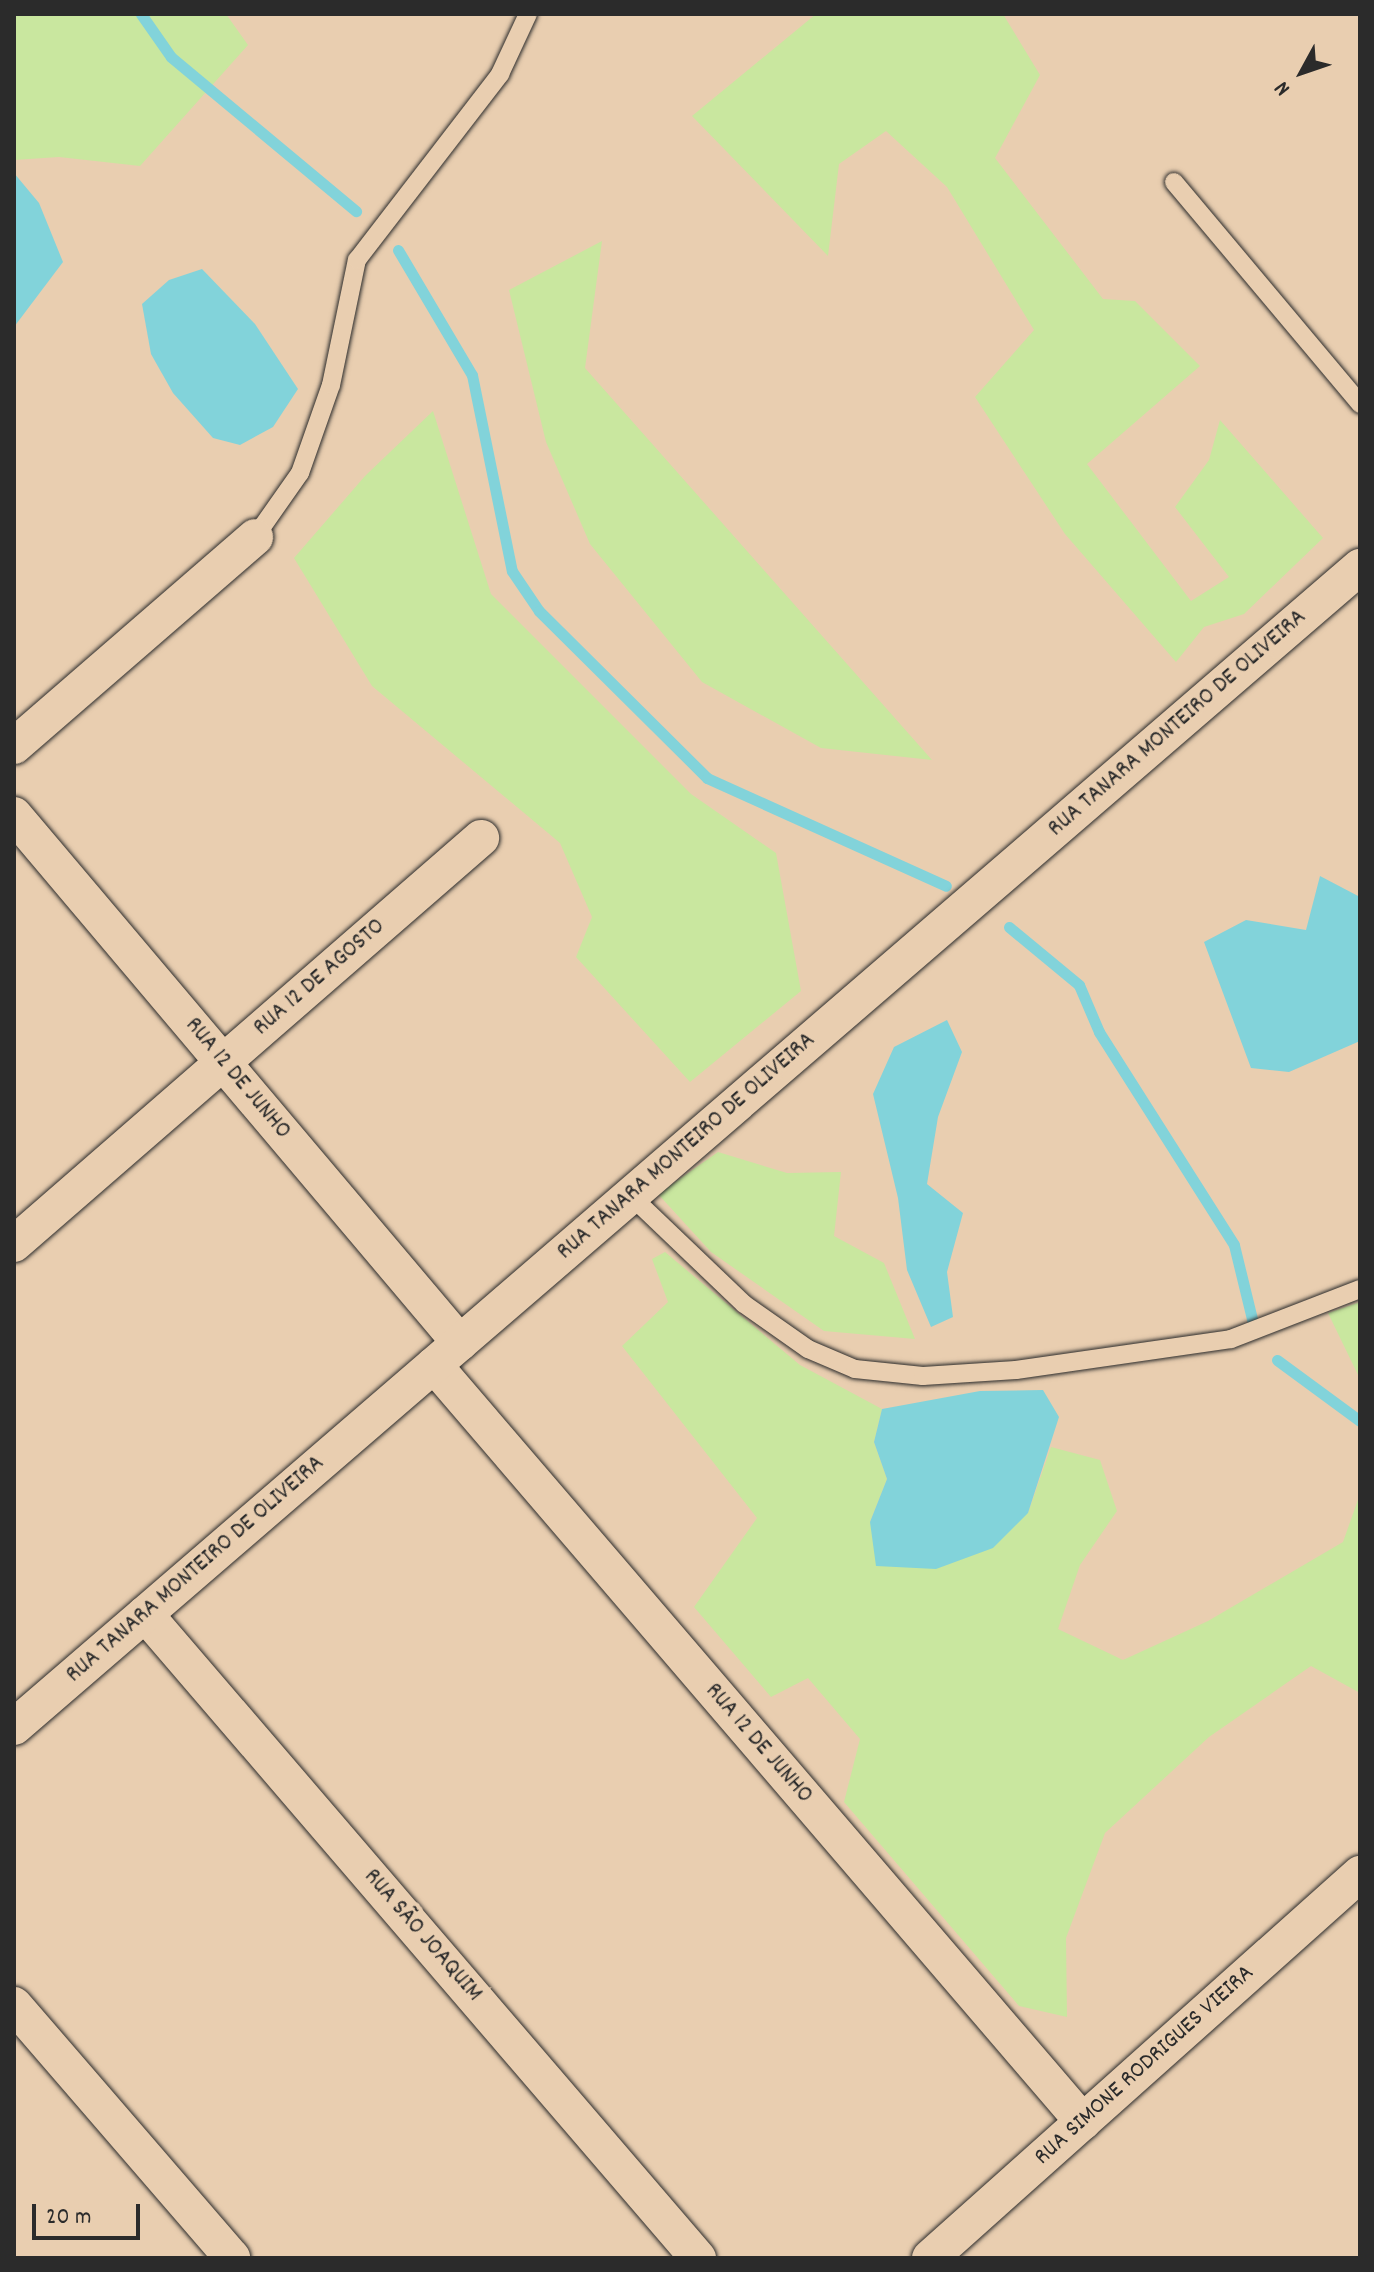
<!DOCTYPE html>
<meta charset="utf-8">
<style>
body{margin:0}
#map{position:relative;width:1374px;height:2272px;overflow:hidden;background:#e9ceb0;font-family:Dekko,sans-serif}
div>[style]{position:absolute}
.green>*{inset:0;background:#c9e79f}
.water>*{inset:0;background:#82d3da}
.stream>*{height:11px;margin:-5.5px;padding:0 5.5px;transform-origin:5.5px;border-radius:5.5px;background:#82d3da}
.roads{filter:drop-shadow(0 0 2px #2b2b2b) drop-shadow(0 0 2px #2b2b2b)}
.lane>*{height:18px;margin:-9px;padding:0 9px;transform-origin:9px;border-radius:9px;background:#e9ceb0}
.street>*{height:36px;margin:-18px;padding:0 18px;transform-origin:18px;border-radius:18px;background:#e9ceb0}
span{translate:-50% -50%;white-space:nowrap;text-align:center;line-height:1.15;-webkit-text-stroke:8px #e9ceb0;paint-order:stroke}
.street-label{font-size:24px;color:#2b2b2b}
.frame{position:absolute;inset:0;border:16px solid #2b2b2b;pointer-events:none}
.north{position:absolute;left:1262px;top:32px;width:80px;height:80px;-webkit-text-stroke:6px #e9ceb0;paint-order:stroke;rotate:230deg;font-size:22px;font-weight:700;line-height:32px;text-align:center;color:#2b2b2b}
.north::after{content:'';display:block;margin:auto;width:28px;height:36px;background:#2b2b2b;clip-path:polygon(50% 0,100% 100%,50% 72%,0 100%)}
.scale{position:absolute;left:32px;top:2204px;width:108px;height:36px;box-sizing:border-box;border:4px solid #2b2b2b;border-top:0;padding-left:10px;font-size:24px;line-height:28px;white-space:nowrap;color:#2b2b2b;-webkit-text-stroke:6px #e9ceb0;paint-order:stroke}
</style>
<div id="map">
<div class="green">
<div style="clip-path:polygon(14px 14px,226px 14px,248px 45px,140px 166px,59px 157px,14px 160px)"></div>
<div style="clip-path:polygon(816px 14px,1003px 14px,1040px 75px,995px 158px,1103px 299px,1135px 301px,1200px 366px,1087px 464px,1191px 601px,1229px 577px,1175px 507px,1209px 460px,1220px 420px,1323px 538px,1244px 614px,1204px 627px,1176px 662px,1065px 534px,975px 397px,1034px 330px,947px 187px,886px 131px,839px 164px,828px 256px,692px 116px)"></div>
<div style="clip-path:polygon(602px 241px,585px 368px,932px 760px,821px 748px,702px 682px,590px 544px,546px 442px,509px 290px)"></div>
<div style="clip-path:polygon(433px 411px,491px 594px,691px 794px,776px 853px,801px 991px,690px 1082px,576px 957px,592px 917px,560px 843px,372px 686px,294px 558px,365px 476px)"></div>
<div style="clip-path:polygon(718px 1152px,787px 1173px,841px 1172px,834px 1236px,884px 1263px,915px 1339px,824px 1331px,711px 1252px,658px 1194px)"></div>
<div style="clip-path:polygon(665px 1252px,800px 1365px,882px 1409px,874px 1442px,887px 1479px,870px 1522px,1028px 1513px,1051px 1447px,1100px 1460px,1117px 1511px,1080px 1565px,1058px 1629px,1123px 1660px,1208px 1621px,1343px 1542px,1360px 1494px,1360px 1693px,1311px 1666px,1209px 1737px,1105px 1833px,1066px 1938px,1067px 2017px,1019px 2006px,844px 1802px,860px 1739px,808px 1678px,771px 1697px,694px 1607px,757px 1518px,622px 1346px,668px 1302px,652px 1259px)"></div>
<div style="clip-path:polygon(1360px 1302px,1360px 1379px,1328px 1313px)"></div>
</div>
<div class="water">
<div style="clip-path:polygon(14px 173px,39px 203px,63px 262px,14px 327px)"></div>
<div style="clip-path:polygon(202px 269px,255px 324px,298px 389px,273px 427px,240px 445px,213px 438px,173px 393px,151px 354px,142px 304px,169px 280px)"></div>
<div style="clip-path:polygon(1320px 876px,1360px 897px,1360px 1041px,1289px 1072px,1251px 1068px,1204px 942px,1246px 920px,1306px 930px)"></div>
<div style="clip-path:polygon(947px 1020px,962px 1052px,938px 1117px,927px 1184px,963px 1213px,947px 1272px,953px 1317px,931px 1327px,907px 1270px,898px 1198px,873px 1094px,894px 1047px)"></div>
<div style="clip-path:polygon(1043px 1390px,1059px 1417px,1028px 1513px,993px 1548px,936px 1569px,876px 1566px,870px 1522px,887px 1479px,874px 1442px,882px 1409px,980px 1391px)"></div>
</div>
<div class="stream">
<div style="left:141px;top:14px;width:52px;rotate:55.1deg"></div>
<div style="left:171px;top:57px;width:241px;rotate:39.8deg"></div>
<div style="left:398px;top:250px;width:145px;rotate:59.4deg"></div>
<div style="left:472px;top:375px;width:200px;rotate:78.5deg"></div>
<div style="left:512px;top:571px;width:48px;rotate:56deg"></div>
<div style="left:539px;top:611px;width:237px;rotate:44.8deg"></div>
<div style="left:707px;top:778px;width:262px;rotate:24.3deg"></div>
<div style="left:1009px;top:927px;width:91px;rotate:39.6deg"></div>
<div style="left:1079px;top:985px;width:51px;rotate:66.9deg"></div>
<div style="left:1099px;top:1032px;width:252px;rotate:57.6deg"></div>
<div style="left:1234px;top:1245px;width:80px;rotate:76.3deg"></div>
<div style="left:1277px;top:1360px;width:103px;rotate:36.3deg"></div>
</div>
<div class="roads">
<div class="lane">
<div style="left:1174px;top:182px;width:290px;rotate:50deg"></div>
<div style="left:255px;top:537px;width:78px;rotate:-54.9deg"></div>
<div style="left:300px;top:473px;width:93px;rotate:-70.6deg"></div>
<div style="left:331px;top:385px;width:128px;rotate:-78.3deg"></div>
<div style="left:357px;top:260px;width:235px;rotate:-52.4deg"></div>
<div style="left:500px;top:74px;width:66px;rotate:-65deg"></div>
<div style="left:631px;top:1196px;width:156px;rotate:43.7deg"></div>
<div style="left:744px;top:1304px;width:78px;rotate:35.1deg"></div>
<div style="left:808px;top:1349px;width:51px;rotate:23.1deg"></div>
<div style="left:855px;top:1369px;width:68px;rotate:5.9deg"></div>
<div style="left:923px;top:1376px;width:93px;rotate:-3.7deg"></div>
<div style="left:1016px;top:1370px;width:217px;rotate:-8.2deg"></div>
<div style="left:1231px;top:1339px;width:138px;rotate:-21.2deg"></div>
</div>
<div class="street">
<div style="left:14px;top:746px;width:319px;rotate:-40.9deg"></div>
<div style="left:14px;top:815px;width:691px;rotate:49.81deg"></div>
<div style="left:14px;top:1244px;width:619px;rotate:-41deg"></div>
<div style="left:434px;top:1365px;width:997px;rotate:49.39deg"></div>
<div style="left:145px;top:1614px;width:849px;rotate:49.35deg"></div>
<div style="left:14px;top:1727px;width:1777px;rotate:-40.76deg"></div>
<div style="left:14px;top:2005px;width:334px;rotate:49.2deg"></div>
<div style="left:930px;top:2258px;width:577px;rotate:-41.77deg"></div>
</div>
</div>
<div class="street-label">
<span style="left:1178px;top:724px;rotate:-41deg">RUA TANARA MONTEIRO DE OLIVEIRA</span>
<span style="left:320px;top:978px;rotate:-41deg">RUA 12 DE AGOSTO</span>
<span style="left:237px;top:1079px;rotate:50deg">RUA 12 DE JUNHO</span>
<span style="left:687px;top:1147px;rotate:-41deg">RUA TANARA MONTEIRO DE OLIVEIRA</span>
<span style="left:196px;top:1570px;rotate:-41deg">RUA TANARA MONTEIRO DE OLIVEIRA</span>
<span style="left:758px;top:1744px;rotate:49deg">RUA 12 DE JUNHO</span>
<span style="left:422px;top:1936px;rotate:49deg">RUA SÃO JOAQUIM</span>
<span style="left:1145px;top:2066px;rotate:-42deg">RUA SIMONE RODRIGUES VIEIRA</span>
</div>
<div class="frame"></div>
<div class="north">N</div>
<div class="scale">20 m</div>
</div>
